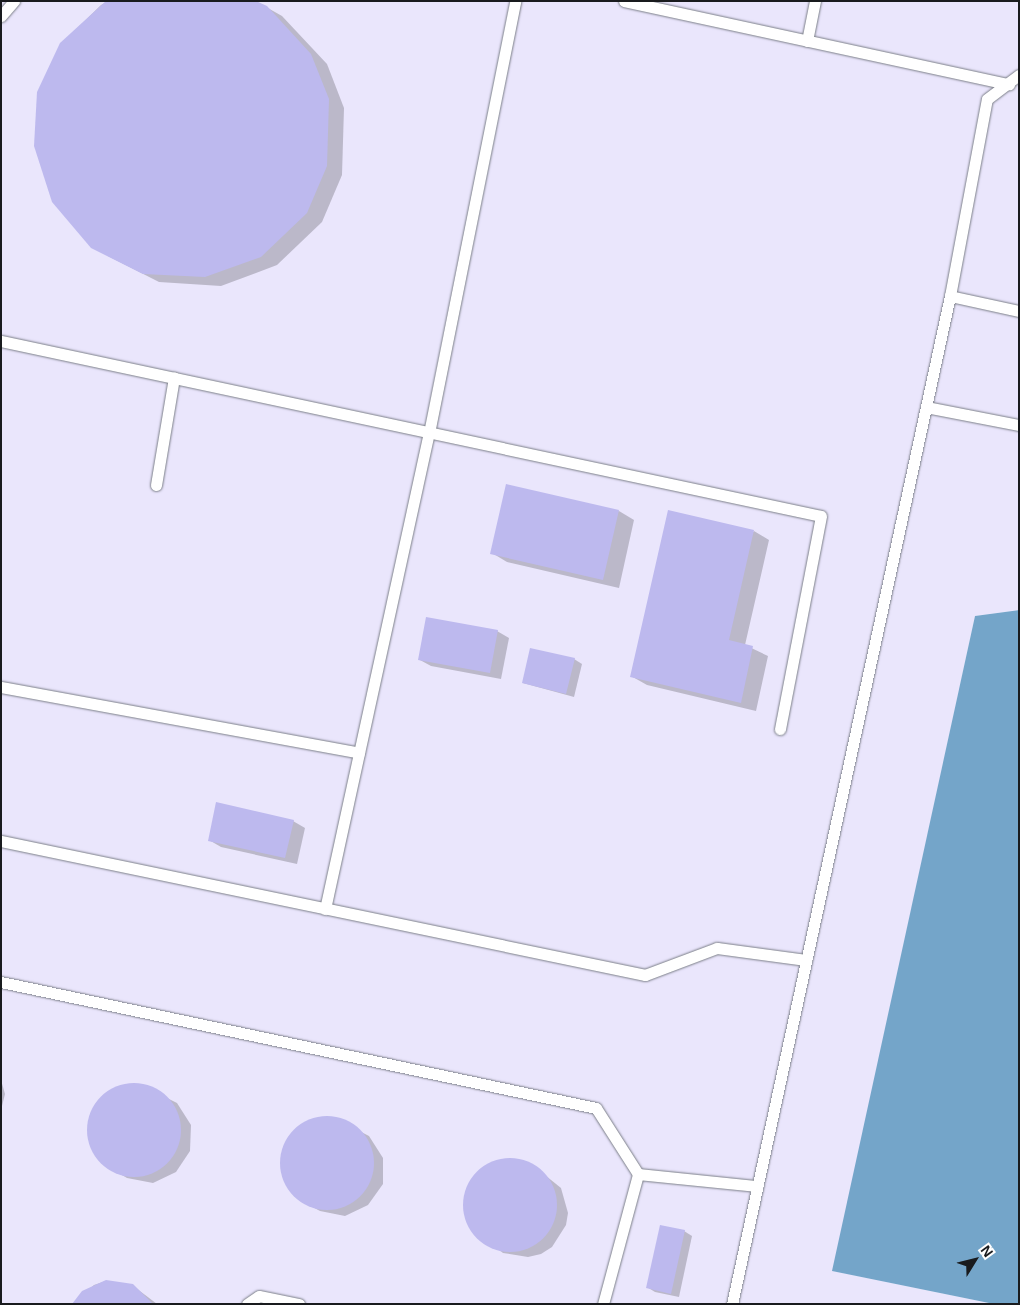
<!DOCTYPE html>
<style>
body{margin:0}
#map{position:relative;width:1020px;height:1305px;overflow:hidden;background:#eff3fd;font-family:Helvetica,sans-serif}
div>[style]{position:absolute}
.industrial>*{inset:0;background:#eae6fc}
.water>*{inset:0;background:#74a5c9}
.shadow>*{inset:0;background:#0003}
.building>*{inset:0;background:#bdb9ee}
.round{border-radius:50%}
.roads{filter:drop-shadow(0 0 1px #7b7f88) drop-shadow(0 0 1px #7b7f88)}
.service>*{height:11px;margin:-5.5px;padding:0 5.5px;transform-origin:5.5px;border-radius:5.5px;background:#fff}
span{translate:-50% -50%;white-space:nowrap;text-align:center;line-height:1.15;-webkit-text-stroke:4.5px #fff;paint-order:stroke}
.frame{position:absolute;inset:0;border:2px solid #191b1e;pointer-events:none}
.north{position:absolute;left:950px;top:1235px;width:50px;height:50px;-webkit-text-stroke:4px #fff;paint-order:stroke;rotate:54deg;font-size:14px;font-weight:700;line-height:20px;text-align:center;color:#191b1e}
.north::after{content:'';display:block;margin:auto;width:18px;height:22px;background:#191b1e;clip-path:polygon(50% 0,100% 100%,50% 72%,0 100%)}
</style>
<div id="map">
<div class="industrial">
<div style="clip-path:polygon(1px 1px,1019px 1px,1019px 610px,975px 616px,833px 1271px,994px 1304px,1px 1304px)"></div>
</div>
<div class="water">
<div style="clip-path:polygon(1019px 610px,1019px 1304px,994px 1304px,832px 1271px,975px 616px)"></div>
</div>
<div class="shadow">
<div style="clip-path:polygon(109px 1px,266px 7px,282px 16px,327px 64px,344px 108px,342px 175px,322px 222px,277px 265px,221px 286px,159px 282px,108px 256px,61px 44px,101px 5px)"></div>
<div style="clip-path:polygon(619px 511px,634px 520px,619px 588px,507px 562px,492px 553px)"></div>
<div style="clip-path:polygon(754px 531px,769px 540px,745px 645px,768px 656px,756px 711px,647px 685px,631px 676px)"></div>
<div style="clip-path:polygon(497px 631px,509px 638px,501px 679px,431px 666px,420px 660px)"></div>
<div style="clip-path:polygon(574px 659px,582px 664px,574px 697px,523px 683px)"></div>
<div style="clip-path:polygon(293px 821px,305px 828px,297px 864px,221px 847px,209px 840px)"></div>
<div style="clip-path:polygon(1px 1080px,5px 1094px,1px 1110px)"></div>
<div style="clip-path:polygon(141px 1085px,177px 1103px,191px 1125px,190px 1151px,176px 1172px,153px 1183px,127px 1178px,115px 1171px,104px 1164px,90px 1142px,91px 1116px,96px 1105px,116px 1088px)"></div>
<div style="clip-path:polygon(334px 1118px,369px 1136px,383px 1158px,383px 1184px,368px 1205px,345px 1216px,320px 1211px,307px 1204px,296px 1197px,283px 1175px,283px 1149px,288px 1138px,308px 1121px)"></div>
<div style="clip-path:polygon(504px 1159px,530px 1163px,561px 1188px,568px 1213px,566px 1225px,552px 1247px,541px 1254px,528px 1257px,503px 1253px,471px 1228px,466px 1216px,466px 1191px,472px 1179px,492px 1163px)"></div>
<div style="clip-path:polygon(684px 1231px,692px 1236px,679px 1297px,655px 1292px,647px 1287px)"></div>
<div style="clip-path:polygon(106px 1281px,132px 1285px,157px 1304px,73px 1304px,94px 1285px)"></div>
</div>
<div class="building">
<div style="clip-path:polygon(106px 1px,256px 1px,267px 6px,311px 54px,329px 99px,327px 166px,307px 213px,261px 257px,205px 277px,143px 274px,91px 248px,52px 202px,34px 146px,37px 92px,60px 43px)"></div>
<div style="clip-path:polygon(506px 484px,619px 510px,603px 580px,490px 554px)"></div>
<div style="clip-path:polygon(668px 510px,754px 530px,729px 640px,753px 646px,741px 703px,630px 677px)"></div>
<div style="clip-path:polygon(426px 617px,498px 630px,490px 673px,418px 660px)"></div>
<div style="clip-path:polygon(530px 648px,575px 658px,566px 694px,522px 683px)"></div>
<div style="clip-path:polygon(216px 802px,294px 820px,285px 858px,208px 841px)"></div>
<div class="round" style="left:87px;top:1083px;width:94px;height:94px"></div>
<div class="round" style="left:280px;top:1116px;width:94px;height:94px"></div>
<div class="round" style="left:463px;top:1158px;width:94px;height:94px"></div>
<div style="clip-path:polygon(660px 1225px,685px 1230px,671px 1294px,646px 1288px)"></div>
<div style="clip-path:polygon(106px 1280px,133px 1284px,153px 1304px,72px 1304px,82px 1291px)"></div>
</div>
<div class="roads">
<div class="service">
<div style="left:624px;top:1px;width:394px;rotate:12.2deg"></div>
<div style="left:1px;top:16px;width:20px;rotate:-49deg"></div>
<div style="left:807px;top:41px;width:41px;rotate:-78.7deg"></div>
<div style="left:950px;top:296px;width:71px;rotate:12.3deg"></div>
<div style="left:1px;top:341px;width:838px;rotate:12.05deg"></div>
<div style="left:821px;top:516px;width:217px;rotate:100.9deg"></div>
<div style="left:926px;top:407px;width:95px;rotate:11deg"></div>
<div style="left:156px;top:485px;width:109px;rotate:-80.5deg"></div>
<div style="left:1px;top:687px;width:364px;rotate:10.4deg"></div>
<div style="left:1px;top:841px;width:658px;rotate:11.75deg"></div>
<div style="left:645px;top:975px;width:77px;rotate:-20.6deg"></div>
<div style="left:717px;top:948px;width:90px;rotate:7.7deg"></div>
<div style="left:325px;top:909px;width:487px;rotate:-77.7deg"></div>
<div style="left:429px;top:433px;width:440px;rotate:-78.7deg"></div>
<div style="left:1px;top:982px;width:608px;rotate:11.96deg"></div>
<div style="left:596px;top:1108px;width:78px;rotate:57.5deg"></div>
<div style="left:638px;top:1174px;width:120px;rotate:5.8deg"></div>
<div style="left:247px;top:1304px;width:14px;rotate:-34deg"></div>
<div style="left:259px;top:1296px;width:41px;rotate:11.3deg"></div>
<div style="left:603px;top:1304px;width:135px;rotate:-74.9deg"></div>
<div style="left:732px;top:1304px;width:1031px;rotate:-77.8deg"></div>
<div style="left:950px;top:296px;width:200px;rotate:-79.4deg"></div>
<div style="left:987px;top:99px;width:40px;rotate:-37deg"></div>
</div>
</div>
<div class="frame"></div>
<div class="north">N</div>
</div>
